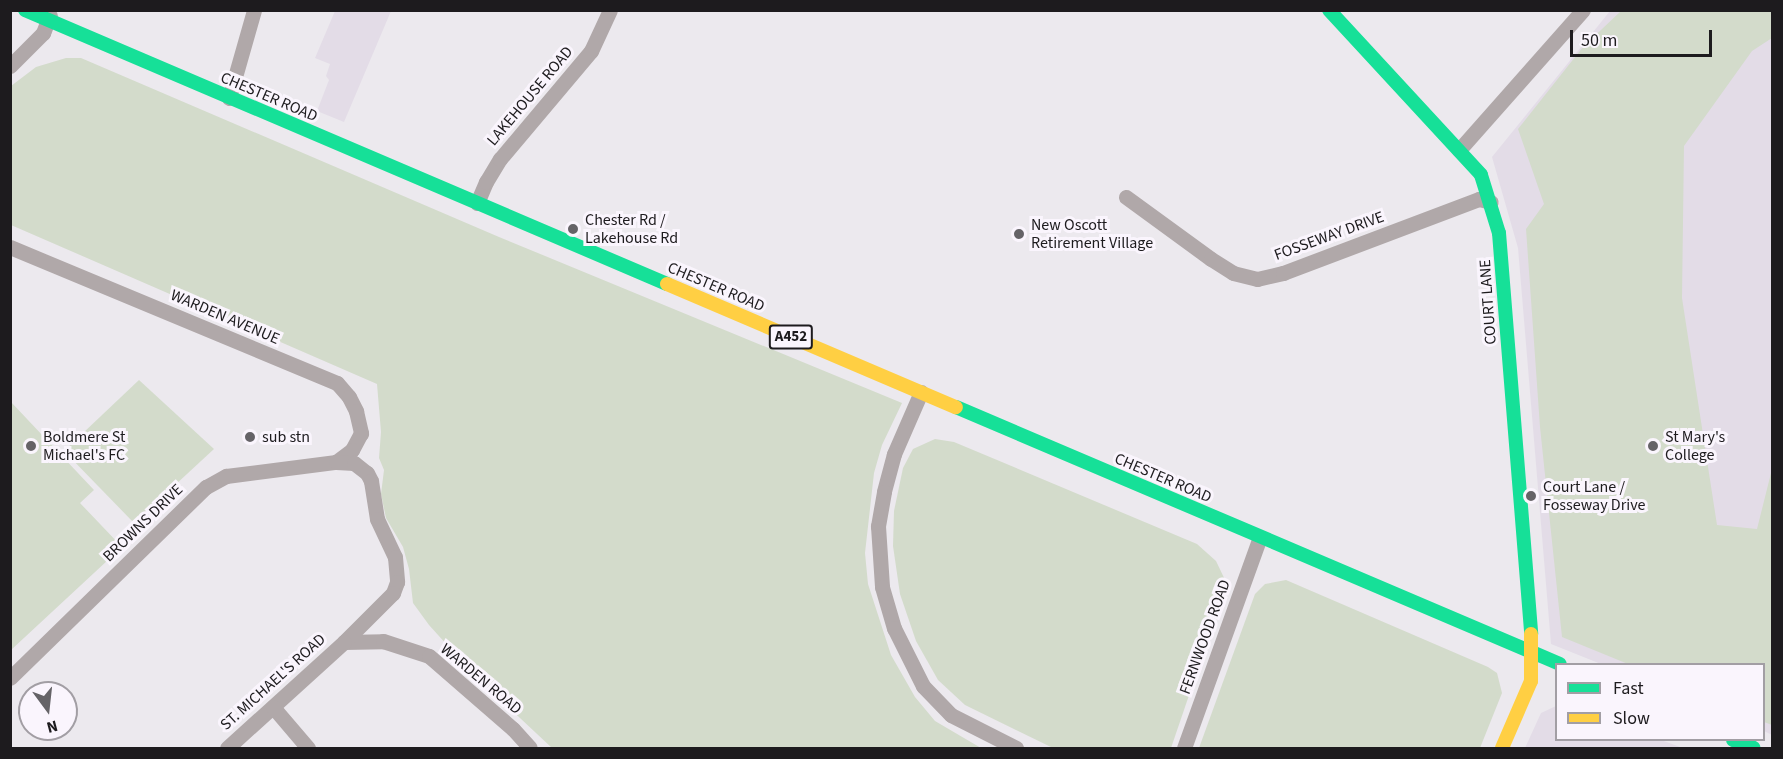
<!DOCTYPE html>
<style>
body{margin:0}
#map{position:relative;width:1783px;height:759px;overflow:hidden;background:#ece9ee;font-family:"Source Sans 3",sans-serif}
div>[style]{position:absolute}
.built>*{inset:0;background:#e3dce7}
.green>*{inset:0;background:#d3dbcb}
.street>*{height:15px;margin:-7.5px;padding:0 7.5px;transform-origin:7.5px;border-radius:7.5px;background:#b0a8a9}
.fast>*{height:14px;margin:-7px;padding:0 7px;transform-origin:7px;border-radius:7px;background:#16e098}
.slow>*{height:14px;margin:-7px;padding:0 7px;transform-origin:7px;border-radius:7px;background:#ffcf43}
.dots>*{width:16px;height:16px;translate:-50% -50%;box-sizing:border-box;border:3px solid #faf5fd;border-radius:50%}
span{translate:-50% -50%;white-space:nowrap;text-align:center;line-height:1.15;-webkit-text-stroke:6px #faf5fd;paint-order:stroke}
.shield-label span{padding:2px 4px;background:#faf5fd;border:2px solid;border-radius:4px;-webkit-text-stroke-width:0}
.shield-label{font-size:15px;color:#1d1b1e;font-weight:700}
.street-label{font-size:16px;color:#1d1b1e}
.poi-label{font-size:16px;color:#1d1b1e}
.left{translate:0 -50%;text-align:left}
.frame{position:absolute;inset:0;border:12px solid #1d1b1e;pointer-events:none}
.legend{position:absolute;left:1555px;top:663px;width:210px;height:78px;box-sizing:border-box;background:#faf5fd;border:2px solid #a29ea4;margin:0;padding:8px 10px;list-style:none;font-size:18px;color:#1d1b1e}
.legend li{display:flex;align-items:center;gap:12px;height:30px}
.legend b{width:30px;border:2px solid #a29ea4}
.north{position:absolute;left:18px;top:681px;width:60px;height:60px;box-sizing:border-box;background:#faf5fd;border:2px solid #a29ea4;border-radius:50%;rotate:165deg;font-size:16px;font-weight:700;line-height:24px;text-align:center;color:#1d1b1e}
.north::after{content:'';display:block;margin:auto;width:21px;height:27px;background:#656367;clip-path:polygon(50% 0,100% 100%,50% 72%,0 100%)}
.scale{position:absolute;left:1570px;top:30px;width:142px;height:27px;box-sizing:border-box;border:3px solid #1d1b1e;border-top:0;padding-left:8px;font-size:18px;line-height:21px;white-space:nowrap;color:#1d1b1e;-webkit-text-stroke:4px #faf5fd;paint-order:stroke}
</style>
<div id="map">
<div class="built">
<div style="clip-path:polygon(335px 11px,391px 11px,344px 122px,317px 111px,329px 80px,326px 76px,330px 64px,315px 58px)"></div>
<div style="clip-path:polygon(1610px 11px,1772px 11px,1772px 735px,1764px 731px,1764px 664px,1601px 664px,1551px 644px,1518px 248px,1492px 157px)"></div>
<div style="clip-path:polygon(1556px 706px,1556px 740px,1661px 740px,1683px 748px,1525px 748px,1541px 713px)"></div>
</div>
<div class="green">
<div style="clip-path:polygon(1621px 11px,1772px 11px,1772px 38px,1752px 51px,1684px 146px,1682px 298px,1717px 525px,1757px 529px,1772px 469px,1772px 725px,1764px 722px,1764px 664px,1628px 664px,1562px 637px,1540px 427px,1526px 229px,1544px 204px,1518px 129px,1583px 47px)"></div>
<div style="clip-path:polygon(66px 58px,81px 58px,499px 237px,902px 403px,882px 445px,874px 473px,865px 553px,868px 584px,891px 655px,915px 697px,935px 721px,981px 748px,552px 748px,475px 676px,429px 625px,413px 603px,409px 569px,403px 547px,386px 518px,381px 494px,384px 470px,379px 458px,381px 432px,377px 384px,11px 225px,11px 86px,36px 67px)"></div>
<div style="clip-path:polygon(139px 380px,214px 449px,134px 523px,64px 451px)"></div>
<div style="clip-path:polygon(11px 402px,94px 490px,80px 503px,122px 547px,11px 650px)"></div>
<div style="clip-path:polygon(935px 439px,954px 442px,1197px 544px,1216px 561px,1227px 584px,1171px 748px,1053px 748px,965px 705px,938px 680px,916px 641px,900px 594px,893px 546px,894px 511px,903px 468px,913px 449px)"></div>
<div style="clip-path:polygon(1286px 580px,1488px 667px,1497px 673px,1502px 693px,1480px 748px,1199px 748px,1255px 594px,1265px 584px)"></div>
</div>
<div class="street">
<div style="left:10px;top:66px;width:47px;rotate:-45deg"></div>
<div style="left:43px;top:33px;width:19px;rotate:-69deg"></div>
<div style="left:229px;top:98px;width:91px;rotate:-74.1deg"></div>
<div style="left:1459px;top:150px;width:187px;rotate:-48.5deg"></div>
<div style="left:1126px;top:197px;width:105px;rotate:36.1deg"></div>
<div style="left:1211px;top:259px;width:26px;rotate:32deg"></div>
<div style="left:1233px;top:273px;width:25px;rotate:14deg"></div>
<div style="left:1257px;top:279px;width:27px;rotate:-13deg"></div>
<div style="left:1283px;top:273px;width:210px;rotate:-20.7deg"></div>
<div style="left:1479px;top:199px;width:12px;rotate:14deg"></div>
<div style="left:477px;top:203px;width:23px;rotate:-67deg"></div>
<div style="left:486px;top:182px;width:27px;rotate:-59deg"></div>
<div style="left:500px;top:159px;width:141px;rotate:-49.9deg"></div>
<div style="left:591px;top:51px;width:45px;rotate:-65.1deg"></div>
<div style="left:10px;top:247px;width:354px;rotate:22.6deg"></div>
<div style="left:337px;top:383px;width:18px;rotate:49deg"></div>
<div style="left:349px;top:397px;width:16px;rotate:63deg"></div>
<div style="left:356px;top:411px;width:23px;rotate:77deg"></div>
<div style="left:361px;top:433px;width:19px;rotate:118deg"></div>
<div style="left:352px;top:450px;width:20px;rotate:143deg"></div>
<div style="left:921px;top:392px;width:68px;rotate:113.5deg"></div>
<div style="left:894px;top:454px;width:39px;rotate:105deg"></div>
<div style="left:884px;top:492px;width:35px;rotate:100deg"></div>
<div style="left:878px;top:526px;width:61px;rotate:86.2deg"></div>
<div style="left:882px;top:587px;width:43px;rotate:73.7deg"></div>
<div style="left:894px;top:628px;width:65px;rotate:63.4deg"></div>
<div style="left:923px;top:686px;width:40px;rotate:46deg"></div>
<div style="left:951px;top:715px;width:73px;rotate:26.9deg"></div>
<div style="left:344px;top:642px;width:39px;rotate:-1deg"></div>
<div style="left:383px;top:641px;width:48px;rotate:18.1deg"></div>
<div style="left:429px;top:656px;width:111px;rotate:41deg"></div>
<div style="left:513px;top:729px;width:25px;rotate:48deg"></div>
<div style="left:10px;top:678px;width:274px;rotate:-44.3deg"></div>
<div style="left:206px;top:487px;width:23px;rotate:-29deg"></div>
<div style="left:226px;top:476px;width:111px;rotate:-7.3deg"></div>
<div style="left:336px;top:462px;width:18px;rotate:3deg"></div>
<div style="left:354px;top:463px;width:16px;rotate:38deg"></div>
<div style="left:367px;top:473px;width:9px;rotate:63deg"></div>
<div style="left:371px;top:481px;width:38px;rotate:81deg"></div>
<div style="left:377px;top:519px;width:42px;rotate:64.7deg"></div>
<div style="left:395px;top:557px;width:25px;rotate:85deg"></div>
<div style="left:397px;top:582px;width:12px;rotate:110deg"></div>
<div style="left:393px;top:593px;width:69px;rotate:135deg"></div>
<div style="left:344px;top:642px;width:158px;rotate:137.8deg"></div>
<div style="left:273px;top:707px;width:54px;rotate:49.5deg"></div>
<div style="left:1184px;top:748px;width:224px;rotate:-70.2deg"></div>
</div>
<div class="fast">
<div style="left:25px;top:10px;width:698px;rotate:23.11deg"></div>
<div style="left:1329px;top:10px;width:224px;rotate:47.3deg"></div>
<div style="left:1481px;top:175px;width:61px;rotate:72.8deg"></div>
<div style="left:1499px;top:233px;width:402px;rotate:85.4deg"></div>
<div style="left:956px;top:407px;width:656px;rotate:23.05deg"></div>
<div style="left:1733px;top:740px;width:22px;rotate:21deg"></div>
</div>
<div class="slow">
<div style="left:667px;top:284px;width:314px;rotate:23.1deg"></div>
<div style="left:1502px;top:748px;width:73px;rotate:-66.6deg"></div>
<div style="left:1531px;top:681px;width:47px;rotate:-90deg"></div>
</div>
<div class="dots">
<div style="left:573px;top:229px;background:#656367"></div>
<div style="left:1019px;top:234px;background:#656367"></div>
<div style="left:250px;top:437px;background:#656367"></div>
<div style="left:31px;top:446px;background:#656367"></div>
<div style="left:1653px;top:446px;background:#656367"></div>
<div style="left:1531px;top:496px;background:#656367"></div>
</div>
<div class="shield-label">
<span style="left:791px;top:337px">A452</span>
</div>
<div class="street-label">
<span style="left:530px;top:96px;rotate:-50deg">LAKEHOUSE ROAD</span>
<span style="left:269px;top:97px;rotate:23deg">CHESTER ROAD</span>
<span style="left:1329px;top:236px;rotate:-20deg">FOSSEWAY DRIVE</span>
<span style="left:716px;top:287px;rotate:23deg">CHESTER ROAD</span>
<span style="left:1488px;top:302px;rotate:-94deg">COURT LANE</span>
<span style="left:225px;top:317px;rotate:23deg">WARDEN AVENUE</span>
<span style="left:1163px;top:478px;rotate:23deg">CHESTER ROAD</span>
<span style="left:143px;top:523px;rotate:-44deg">BROWNS DRIVE</span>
<span style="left:1205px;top:637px;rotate:-70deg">FERNWOOD ROAD</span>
<span style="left:481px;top:679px;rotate:40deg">WARDEN ROAD</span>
<span style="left:273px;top:682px;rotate:-42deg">ST. MICHAEL'S ROAD</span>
</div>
<div class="poi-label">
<span class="left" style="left:585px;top:229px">Chester Rd /<br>Lakehouse Rd</span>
<span class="left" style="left:1031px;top:234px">New Oscott<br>Retirement Village</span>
<span class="left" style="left:43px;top:446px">Boldmere St<br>Michael's FC</span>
<span class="left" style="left:262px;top:437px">sub stn</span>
<span class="left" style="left:1665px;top:446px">St Mary's<br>College</span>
<span class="left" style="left:1543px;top:496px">Court Lane /<br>Fosseway Drive</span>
</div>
<div class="frame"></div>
<ul class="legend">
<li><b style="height:8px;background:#16e098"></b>Fast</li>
<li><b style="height:8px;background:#ffcf43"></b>Slow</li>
</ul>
<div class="north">N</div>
<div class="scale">50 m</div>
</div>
